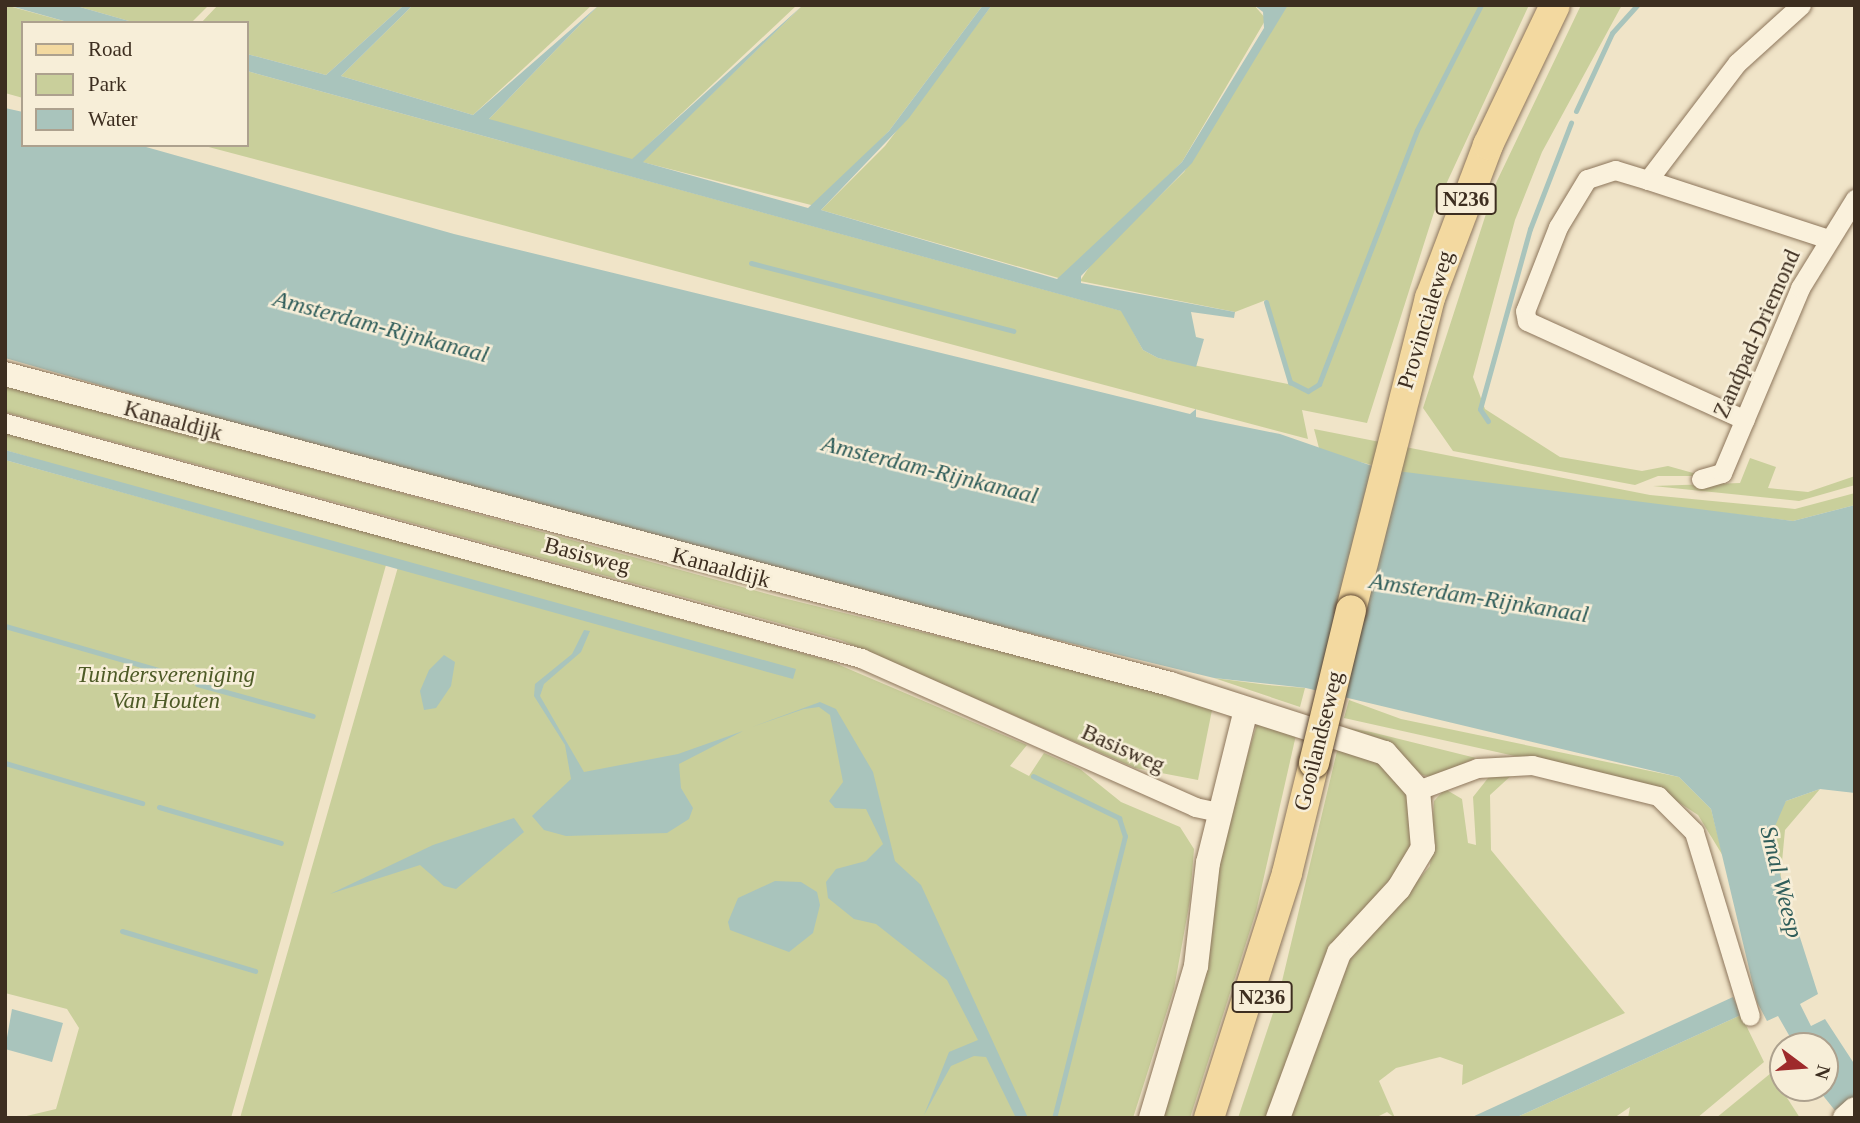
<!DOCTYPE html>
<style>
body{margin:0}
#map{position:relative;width:1860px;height:1123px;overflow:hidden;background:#f0e4c8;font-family:Georgia,serif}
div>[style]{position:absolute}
.green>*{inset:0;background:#c9cf9b}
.water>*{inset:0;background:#a9c4bc}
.stream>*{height:5px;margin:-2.5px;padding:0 2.5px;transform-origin:2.5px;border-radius:2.5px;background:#a9c4bc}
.roads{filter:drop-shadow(0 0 2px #8d765c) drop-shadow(0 0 2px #8d765c)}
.minor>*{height:19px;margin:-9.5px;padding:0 9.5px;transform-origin:9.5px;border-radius:9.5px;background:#faf1dc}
.tertiary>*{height:24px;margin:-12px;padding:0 12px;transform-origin:12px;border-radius:12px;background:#faf1dc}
.primary>*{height:30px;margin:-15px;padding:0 15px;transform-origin:15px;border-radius:15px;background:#f3d9a0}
.bridges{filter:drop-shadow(0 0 2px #5b4430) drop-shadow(0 0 2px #5b4430)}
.primary-bridge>*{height:30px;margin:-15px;padding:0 15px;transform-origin:15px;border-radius:15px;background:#f3d9a0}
span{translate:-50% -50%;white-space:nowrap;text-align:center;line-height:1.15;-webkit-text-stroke:5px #f7eed8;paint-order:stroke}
.shield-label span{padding:2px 5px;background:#f7eed8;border:2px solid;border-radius:5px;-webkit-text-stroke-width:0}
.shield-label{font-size:21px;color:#3d2e20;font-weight:700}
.street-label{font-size:23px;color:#3d2e20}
.park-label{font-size:23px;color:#4d5a26;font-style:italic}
.water-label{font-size:24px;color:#2f5d5a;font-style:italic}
.frame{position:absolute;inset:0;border:7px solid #3d2e20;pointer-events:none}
.legend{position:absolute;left:21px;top:21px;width:228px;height:126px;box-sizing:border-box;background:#f7eed8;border:2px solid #ada18e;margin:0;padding:9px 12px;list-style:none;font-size:21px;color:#3d2e20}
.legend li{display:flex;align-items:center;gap:14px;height:35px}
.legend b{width:35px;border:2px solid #ada18e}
.north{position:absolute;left:1769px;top:1032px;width:70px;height:70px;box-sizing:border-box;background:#f7eed8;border:2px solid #ada18e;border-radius:50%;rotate:106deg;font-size:19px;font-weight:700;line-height:28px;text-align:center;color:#3d2e20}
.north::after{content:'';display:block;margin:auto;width:24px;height:32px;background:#9e2a2b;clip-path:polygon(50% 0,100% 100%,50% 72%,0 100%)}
</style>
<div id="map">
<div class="green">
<div style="clip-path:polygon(5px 5px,71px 23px,23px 23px,23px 98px,5px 93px)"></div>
<div style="clip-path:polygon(73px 5px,209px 5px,191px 23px,136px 23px)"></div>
<div style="clip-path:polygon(218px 5px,404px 5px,326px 75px,247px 54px,247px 23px,201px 23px)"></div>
<div style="clip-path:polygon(413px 5px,592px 5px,473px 115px,341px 76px)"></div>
<div style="clip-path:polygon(599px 5px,797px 5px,632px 160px,488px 120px)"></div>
<div style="clip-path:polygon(803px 5px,983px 5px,889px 131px,815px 206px,642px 162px)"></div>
<div style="clip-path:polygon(992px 5px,1254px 5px,1266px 19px,1182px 162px,1062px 279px,821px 210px,885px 146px)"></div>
<div style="clip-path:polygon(1287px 5px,1529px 5px,1436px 206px,1367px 423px,1302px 410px,1308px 439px,201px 145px,247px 145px,247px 71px,1122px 311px,1143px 350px,1158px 358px,1293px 385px,1266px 300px,1235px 312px,1080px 281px,1093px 261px,1184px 172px)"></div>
<div style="clip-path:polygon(1581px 5px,1622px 5px,1542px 152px,1515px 220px,1473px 377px,1485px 409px,1560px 457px,1642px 471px,1668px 466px,1704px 476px,1658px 476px,1635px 485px,1453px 451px,1423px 408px,1496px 183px)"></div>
<div style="clip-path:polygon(5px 384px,775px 596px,1190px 698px,1212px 710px,1198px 780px,1135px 768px,841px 640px,5px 412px)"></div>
<div style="clip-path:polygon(1314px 429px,1650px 495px,1795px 509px,1855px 493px,1855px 505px,1793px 521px,1424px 478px,1320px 452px)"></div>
<div style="clip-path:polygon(5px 431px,830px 661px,1027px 745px,1010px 766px,1029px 776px,1044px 753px,1080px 769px,1121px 802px,1180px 827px,1194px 849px,1190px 900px,1174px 989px,1133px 1118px,240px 1118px,398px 567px,5px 450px)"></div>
<div style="clip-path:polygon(1750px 458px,1776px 467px,1768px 488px,1808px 492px,1855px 476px,1855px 485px,1799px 501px,1653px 486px,1740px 483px)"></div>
<div style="clip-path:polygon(5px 460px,386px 565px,231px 1118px,18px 1118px,56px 1109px,79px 1028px,67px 1009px,5px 993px)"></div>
<div style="clip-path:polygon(1214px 678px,1268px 685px,1305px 688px,1300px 707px)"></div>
<div style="clip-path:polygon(1349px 700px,1401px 719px,1679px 777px,1711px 809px,1723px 856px,1698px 815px,1655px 787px,1344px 718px)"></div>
<div style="clip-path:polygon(1257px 724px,1296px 735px,1256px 912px,1190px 1118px,1161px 1118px,1229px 816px)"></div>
<div style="clip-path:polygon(1343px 727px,1371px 732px,1476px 758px,1433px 777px,1422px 775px,1381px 739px)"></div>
<div style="clip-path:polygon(1338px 747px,1379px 760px,1406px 792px,1413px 833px,1407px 859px,1326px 955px,1269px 1118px,1238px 1118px,1278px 998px)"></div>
<div style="clip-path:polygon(1492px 773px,1514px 773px,1490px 795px,1491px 850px,1625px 1013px,1462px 1085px,1463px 1065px,1440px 1057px,1396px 1068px,1379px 1081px,1395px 1118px,1387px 1112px,1375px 1118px,1287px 1118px,1350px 959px,1430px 866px,1434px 801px,1445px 789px,1462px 799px,1468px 843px,1476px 845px,1473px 797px)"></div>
<div style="clip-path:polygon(1820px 789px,1785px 830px,1780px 883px,1769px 853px,1772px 820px,1786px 801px)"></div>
<div style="clip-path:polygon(1741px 1015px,1764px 1062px,1697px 1118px,1628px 1118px,1630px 1107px,1614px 1118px,1515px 1118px)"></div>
<div style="clip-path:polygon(1771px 1073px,1800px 1118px,1716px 1118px)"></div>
</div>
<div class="water">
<div style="clip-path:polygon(7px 5px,73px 5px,136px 23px,71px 23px)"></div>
<div style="clip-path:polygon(404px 5px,413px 5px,341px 76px,473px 115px,599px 5px,489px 119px,632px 159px,803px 5px,643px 162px,808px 208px,889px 131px,983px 5px,992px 5px,909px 118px,821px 210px,1057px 279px,1182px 162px,1264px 28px,1263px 12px,1254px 5px,1288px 5px,1192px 163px,1081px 276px,1081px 283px,1235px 312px,1234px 318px,1191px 312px,1196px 337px,1204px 339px,1196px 367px,1158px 358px,1143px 350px,1121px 311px,247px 71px,247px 54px,326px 75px)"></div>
<div style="clip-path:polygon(5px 108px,23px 112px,23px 145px,139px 145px,454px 234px,1125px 398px,1190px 414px,1196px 409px,1196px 417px,1280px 434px,1381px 469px,1793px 521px,1855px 505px,1855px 793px,1820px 789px,1786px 801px,1769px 840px,1818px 994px,1800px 1004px,1811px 1026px,1825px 1019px,1855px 1065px,1855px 1118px,1841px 1118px,1817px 1088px,1825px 1088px,1825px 1046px,1787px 1046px,1790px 1037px,1778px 1016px,1767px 1021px,1757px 1002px,1711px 809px,1679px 777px,1306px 688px,1214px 678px,995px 625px,428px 479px,5px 358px)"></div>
<div style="clip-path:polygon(5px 450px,796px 669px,793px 679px,5px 460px)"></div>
<div style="clip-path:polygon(584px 630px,590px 631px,581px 652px,544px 684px,540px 696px,584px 772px,678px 754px,743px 731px,679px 764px,681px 788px,693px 808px,689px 819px,667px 833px,566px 836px,544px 830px,532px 816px,571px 779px,565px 745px,534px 696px,535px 684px,572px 654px)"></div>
<div style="clip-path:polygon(444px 655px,455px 662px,451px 686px,436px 708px,424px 710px,420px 691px,429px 670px)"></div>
<div style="clip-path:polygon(820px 702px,836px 709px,873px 772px,895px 861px,921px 885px,1028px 1118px,1016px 1118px,986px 1057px,974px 1056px,951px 1066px,924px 1115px,949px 1052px,978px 1040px,947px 980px,876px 924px,854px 919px,828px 898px,826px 882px,836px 869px,866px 861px,883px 844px,866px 809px,835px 808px,829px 801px,843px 782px,830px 715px,819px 707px,804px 709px,752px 727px)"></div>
<div style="clip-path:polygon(514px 818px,524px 832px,456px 889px,444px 886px,420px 865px,330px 894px,433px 845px)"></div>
<div style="clip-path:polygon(775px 881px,801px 882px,817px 892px,820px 905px,813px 933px,789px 952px,730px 930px,728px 922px,738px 898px)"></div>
<div style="clip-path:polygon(1733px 997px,1741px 1015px,1515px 1118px,1470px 1118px)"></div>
<div style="clip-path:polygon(12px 1009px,63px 1023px,52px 1062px,5px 1049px)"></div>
</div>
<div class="stream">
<div style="left:1576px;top:111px;width:86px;rotate:-65.2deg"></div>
<div style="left:1612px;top:33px;width:38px;rotate:-48deg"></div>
<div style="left:751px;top:263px;width:271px;rotate:14.5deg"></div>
<div style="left:1266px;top:302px;width:84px;rotate:73.3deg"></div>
<div style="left:1290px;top:382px;width:20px;rotate:27deg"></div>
<div style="left:1308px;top:391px;width:13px;rotate:-32deg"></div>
<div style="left:1319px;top:384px;width:272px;rotate:-68.9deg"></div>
<div style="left:1417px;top:130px;width:140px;rotate:-62.9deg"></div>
<div style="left:1488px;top:421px;width:14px;rotate:-124deg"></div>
<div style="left:1480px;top:409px;width:187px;rotate:-74.5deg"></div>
<div style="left:1530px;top:229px;width:114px;rotate:-68.9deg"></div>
<div style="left:5px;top:626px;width:181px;rotate:16deg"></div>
<div style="left:197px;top:684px;width:120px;rotate:15.4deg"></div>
<div style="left:5px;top:763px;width:143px;rotate:16.3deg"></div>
<div style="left:1033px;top:776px;width:96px;rotate:26deg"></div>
<div style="left:1119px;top:818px;width:19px;rotate:72deg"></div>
<div style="left:1125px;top:836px;width:291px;rotate:104.1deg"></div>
<div style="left:159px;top:807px;width:127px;rotate:16.4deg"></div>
<div style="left:122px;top:931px;width:139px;rotate:16.7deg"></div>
</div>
<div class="roads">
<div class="minor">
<div style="left:1801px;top:5px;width:86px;rotate:137.8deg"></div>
<div style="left:1737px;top:63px;width:147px;rotate:127.3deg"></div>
<div style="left:1648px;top:180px;width:189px;rotate:18.1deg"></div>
<div style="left:1648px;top:180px;width:34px;rotate:-163deg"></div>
<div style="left:1615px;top:170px;width:29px;rotate:162deg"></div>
<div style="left:1587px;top:179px;width:56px;rotate:121.1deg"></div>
<div style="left:1558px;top:227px;width:90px;rotate:111.4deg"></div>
<div style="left:1525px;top:311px;width:10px;rotate:79deg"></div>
<div style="left:1527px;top:321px;width:239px;rotate:24.4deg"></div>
<div style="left:5px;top:423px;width:888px;rotate:15.35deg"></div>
<div style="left:861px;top:658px;width:366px;rotate:24deg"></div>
<div style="left:1195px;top:807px;width:25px;rotate:12deg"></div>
<div style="left:1701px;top:479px;width:22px;rotate:-16deg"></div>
<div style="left:1722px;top:473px;width:201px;rotate:-67.1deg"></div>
<div style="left:1800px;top:288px;width:105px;rotate:-58.3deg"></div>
<div style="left:1418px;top:790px;width:63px;rotate:-20.4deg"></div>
<div style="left:1477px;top:768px;width:55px;rotate:-3.1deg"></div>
<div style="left:1532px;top:765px;width:130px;rotate:13.8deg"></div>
<div style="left:1658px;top:796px;width:51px;rotate:45deg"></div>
<div style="left:1694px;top:832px;width:192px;rotate:73.1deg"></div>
</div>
<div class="tertiary">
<div style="left:5px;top:374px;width:1206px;rotate:14.9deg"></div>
<div style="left:1170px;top:684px;width:226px;rotate:17.8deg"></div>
<div style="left:1385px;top:753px;width:50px;rotate:48.3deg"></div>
<div style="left:1418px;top:790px;width:58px;rotate:85.1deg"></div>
<div style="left:1423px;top:848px;width:47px;rotate:121deg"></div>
<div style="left:1399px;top:888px;width:88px;rotate:132.7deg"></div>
<div style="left:1339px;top:953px;width:176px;rotate:110.3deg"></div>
<div style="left:1151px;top:1118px;width:159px;rotate:-73.5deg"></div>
<div style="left:1196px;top:966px;width:104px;rotate:-83.4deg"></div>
<div style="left:1208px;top:863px;width:154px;rotate:-76.1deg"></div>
<div style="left:1845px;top:1118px;width:13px;rotate:-42deg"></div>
</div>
<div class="primary">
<div style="left:1351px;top:610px;width:322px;rotate:-75.8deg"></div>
<div style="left:1430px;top:298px;width:164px;rotate:-69.2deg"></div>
<div style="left:1488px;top:145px;width:155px;rotate:-64.4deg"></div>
<div style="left:1209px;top:1118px;width:257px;rotate:-72.3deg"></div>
<div style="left:1287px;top:873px;width:113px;rotate:-76.2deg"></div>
</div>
</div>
<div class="bridges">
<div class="primary-bridge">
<div style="left:1314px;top:763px;width:157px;rotate:-76.4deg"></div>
</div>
</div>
<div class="shield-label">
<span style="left:1466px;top:199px">N236</span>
<span style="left:1262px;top:997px">N236</span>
</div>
<div class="street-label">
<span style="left:1426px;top:320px;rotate:-73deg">Provincialeweg</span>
<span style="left:1757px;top:334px;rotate:-66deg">Zandpad-Driemond</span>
<span style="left:173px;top:421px;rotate:15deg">Kanaaldijk</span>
<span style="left:587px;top:556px;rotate:15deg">Basisweg</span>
<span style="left:721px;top:568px;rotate:15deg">Kanaaldijk</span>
<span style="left:1319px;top:741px;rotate:-76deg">Gooilandseweg</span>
<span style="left:1123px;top:749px;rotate:24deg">Basisweg</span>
</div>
<div class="park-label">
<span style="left:166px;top:688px">Tuindersvereniging<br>Van Houten</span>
</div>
<div class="water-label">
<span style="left:381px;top:327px;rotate:15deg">Amsterdam-Rijnkanaal</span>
<span style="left:930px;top:470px;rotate:14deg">Amsterdam-Rijnkanaal</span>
<span style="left:1479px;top:598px;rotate:9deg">Amsterdam-Rijnkanaal</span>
<span style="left:1781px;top:882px;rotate:76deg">Smal Weesp</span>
</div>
<div class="frame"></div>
<ul class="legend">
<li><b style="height:9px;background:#f3d9a0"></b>Road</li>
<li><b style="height:19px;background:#c9cf9b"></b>Park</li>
<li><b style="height:19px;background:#a9c4bc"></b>Water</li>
</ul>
<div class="north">N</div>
</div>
